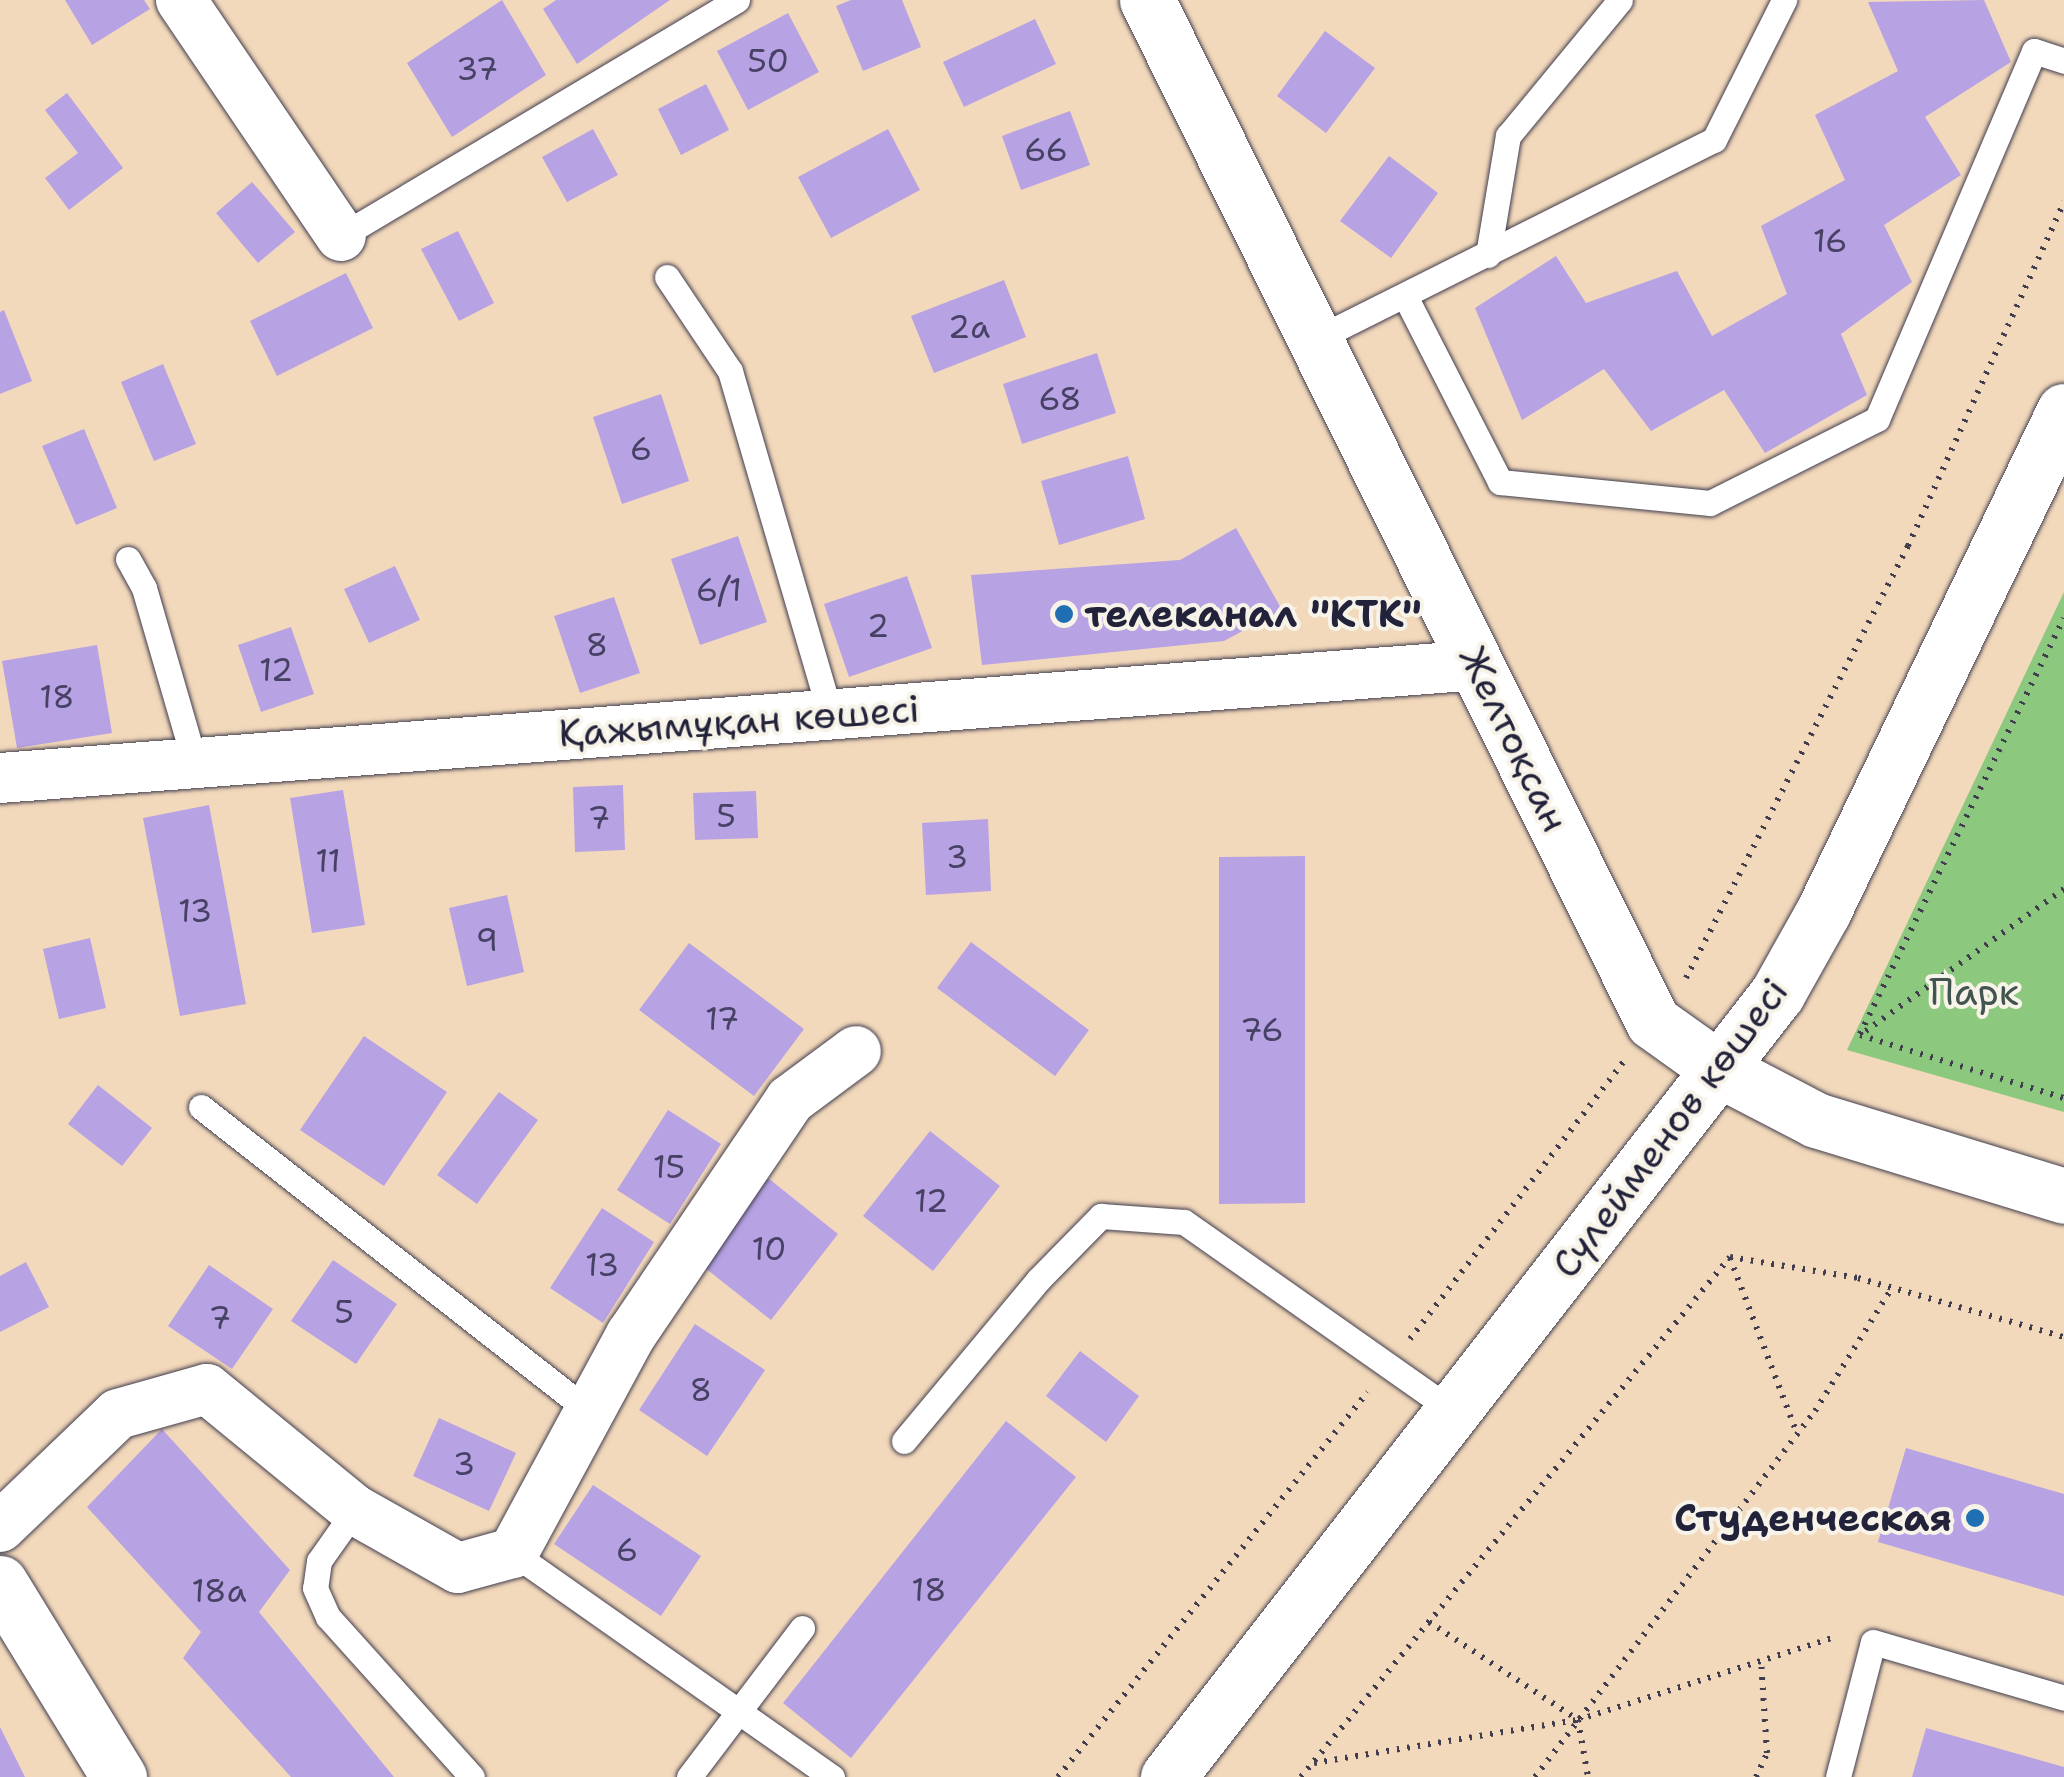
<!DOCTYPE html>
<meta charset="utf-8">
<style>
body{margin:0}
#map{position:relative;width:2064px;height:1777px;overflow:hidden;background:#f3d9bb;font-family:"Shantell Sans",sans-serif}
div>[style]{position:absolute}
.green>*{inset:0;background:#8cc97e}
.building>*{inset:0;background:#b7a2e4}
.path>*{height:6px;margin-top:-3px;transform-origin:0;background:repeating-linear-gradient(90deg,#413d4e 0 2.5px,transparent 0 10.5px)}
.roads{filter:drop-shadow(0 0 2px #413d4e) drop-shadow(0 0 2px #413d4e)}
.service>*{height:25px;margin:-12.5px;padding:0 12.5px;transform-origin:12.5px;border-radius:12.5px;background:#fff}
.minor>*{height:50px;margin:-25px;padding:0 25px;transform-origin:25px;border-radius:25px;background:#fff}
.tertiary>*{height:55px;margin:-27.5px;padding:0 27.5px;transform-origin:27.5px;border-radius:27.5px;background:#fff}
.secondary>*{height:55px;margin:-27.5px;padding:0 27.5px;transform-origin:27.5px;border-radius:27.5px;background:#fff}
.dots>*{width:28px;height:28px;translate:-50% -50%;box-sizing:border-box;border:5px solid #f7f3e8;border-radius:50%}
span{translate:-50% -50%;white-space:nowrap;text-align:center;line-height:1.15;-webkit-text-stroke:8px #f7f3e8;paint-order:stroke}
.number-label{font-size:32px;color:#474265}
.number-label span{-webkit-text-stroke-width:0}
.poi-label{font-size:38px;color:#22223b;font-weight:700}
.left{translate:0 -50%;text-align:left}
.right{translate:-100% -50%;text-align:right}
.street-label{font-size:38px;color:#22223b}
.park-label{font-size:38px;color:#42544f}
</style>
<div id="map">
<div class="green">
<div style="clip-path:polygon(2064px 592px,2064px 1112px,1847px 1050px)"></div>
</div>
<div class="building">
<div style="clip-path:polygon(65px 0,144px 0,150px 9px,92px 45px)"></div>
<div style="clip-path:polygon(502px 0,546px 75px,452px 137px,407px 63px)"></div>
<div style="clip-path:polygon(556px 0,670px 0,577px 64px,543px 9px)"></div>
<div style="clip-path:polygon(851px 0,902px 0,921px 47px,863px 71px,836px 6px)"></div>
<div style="clip-path:polygon(1984px 0,2011px 62px,1925px 117px,1961px 175px,1884px 225px,1912px 282px,1841px 334px,1867px 395px,1765px 453px,1724px 390px,1651px 431px,1604px 369px,1522px 420px,1475px 308px,1556px 256px,1586px 303px,1677px 271px,1712px 336px,1787px 294px,1761px 226px,1845px 180px,1815px 115px,1898px 71px,1868px 2px)"></div>
<div style="clip-path:polygon(788px 13px,819px 72px,748px 110px,717px 51px)"></div>
<div style="clip-path:polygon(1035px 19px,1056px 64px,964px 107px,943px 62px)"></div>
<div style="clip-path:polygon(1325px 31px,1375px 68px,1326px 133px,1277px 96px)"></div>
<div style="clip-path:polygon(706px 84px,729px 130px,681px 155px,658px 109px)"></div>
<div style="clip-path:polygon(67px 93px,123px 168px,69px 210px,45px 178px,78px 153px,45px 110px)"></div>
<div style="clip-path:polygon(1070px 111px,1090px 165px,1021px 190px,1002px 136px)"></div>
<div style="clip-path:polygon(593px 129px,618px 175px,567px 202px,542px 157px)"></div>
<div style="clip-path:polygon(888px 129px,920px 190px,831px 238px,798px 177px)"></div>
<div style="clip-path:polygon(1389px 156px,1438px 193px,1391px 258px,1340px 221px)"></div>
<div style="clip-path:polygon(252px 182px,295px 232px,258px 263px,216px 213px)"></div>
<div style="clip-path:polygon(458px 231px,494px 303px,459px 321px,421px 249px)"></div>
<div style="clip-path:polygon(346px 273px,373px 328px,277px 376px,250px 321px)"></div>
<div style="clip-path:polygon(1004px 280px,1026px 337px,934px 373px,911px 316px)"></div>
<div style="clip-path:polygon(4px 310px,32px 381px,0 394px,0 312px)"></div>
<div style="clip-path:polygon(1097px 353px,1116px 413px,1022px 444px,1003px 384px)"></div>
<div style="clip-path:polygon(163px 364px,196px 444px,154px 461px,121px 382px)"></div>
<div style="clip-path:polygon(661px 394px,689px 481px,622px 504px,593px 417px)"></div>
<div style="clip-path:polygon(84px 429px,117px 508px,76px 525px,42px 446px)"></div>
<div style="clip-path:polygon(1128px 456px,1145px 519px,1059px 545px,1041px 481px)"></div>
<div style="clip-path:polygon(1236px 528px,1282px 610px,1224px 641px,982px 665px,971px 575px,1180px 560px)"></div>
<div style="clip-path:polygon(738px 536px,767px 622px,700px 645px,671px 559px)"></div>
<div style="clip-path:polygon(395px 566px,420px 620px,369px 643px,344px 589px)"></div>
<div style="clip-path:polygon(907px 576px,932px 648px,849px 677px,824px 604px)"></div>
<div style="clip-path:polygon(614px 597px,640px 673px,580px 693px,554px 616px)"></div>
<div style="clip-path:polygon(291px 627px,314px 694px,261px 712px,238px 645px)"></div>
<div style="clip-path:polygon(97px 645px,112px 733px,17px 748px,2px 661px)"></div>
<div style="clip-path:polygon(623px 785px,625px 850px,575px 852px,573px 787px)"></div>
<div style="clip-path:polygon(343px 790px,365px 925px,312px 933px,290px 798px)"></div>
<div style="clip-path:polygon(756px 791px,758px 838px,695px 840px,693px 793px)"></div>
<div style="clip-path:polygon(209px 805px,246px 1004px,180px 1016px,143px 818px)"></div>
<div style="clip-path:polygon(988px 819px,991px 891px,926px 895px,922px 823px)"></div>
<div style="clip-path:polygon(1305px 856px,1305px 1203px,1219px 1204px,1219px 857px)"></div>
<div style="clip-path:polygon(507px 895px,524px 972px,467px 986px,449px 908px)"></div>
<div style="clip-path:polygon(90px 938px,106px 1008px,59px 1019px,43px 949px)"></div>
<div style="clip-path:polygon(971px 942px,1089px 1030px,1055px 1076px,937px 988px)"></div>
<div style="clip-path:polygon(689px 943px,804px 1029px,754px 1096px,639px 1010px)"></div>
<div style="clip-path:polygon(364px 1036px,447px 1092px,384px 1186px,300px 1130px)"></div>
<div style="clip-path:polygon(98px 1085px,152px 1128px,122px 1166px,68px 1124px)"></div>
<div style="clip-path:polygon(499px 1092px,538px 1120px,477px 1204px,437px 1175px)"></div>
<div style="clip-path:polygon(668px 1110px,721px 1144px,670px 1224px,617px 1190px)"></div>
<div style="clip-path:polygon(930px 1131px,1000px 1186px,933px 1271px,863px 1216px)"></div>
<div style="clip-path:polygon(768px 1178px,838px 1234px,771px 1320px,700px 1264px)"></div>
<div style="clip-path:polygon(602px 1208px,654px 1242px,603px 1323px,550px 1288px)"></div>
<div style="clip-path:polygon(333px 1260px,397px 1304px,356px 1364px,291px 1321px)"></div>
<div style="clip-path:polygon(26px 1262px,49px 1307px,0 1332px,0 1276px)"></div>
<div style="clip-path:polygon(209px 1265px,273px 1309px,232px 1369px,168px 1326px)"></div>
<div style="clip-path:polygon(695px 1324px,765px 1370px,707px 1456px,639px 1410px)"></div>
<div style="clip-path:polygon(1080px 1351px,1139px 1396px,1106px 1442px,1046px 1396px)"></div>
<div style="clip-path:polygon(439px 1418px,516px 1453px,489px 1511px,413px 1476px)"></div>
<div style="clip-path:polygon(1006px 1421px,1076px 1477px,851px 1758px,783px 1703px)"></div>
<div style="clip-path:polygon(162px 1429px,290px 1570px,259px 1612px,394px 1777px,291px 1777px,183px 1658px,201px 1632px,87px 1507px)"></div>
<div style="clip-path:polygon(1906px 1448px,2064px 1494px,2064px 1596px,1878px 1542px)"></div>
<div style="clip-path:polygon(593px 1485px,701px 1556px,661px 1616px,554px 1544px)"></div>
<div style="clip-path:polygon(0 1727px,25px 1777px,0 1777px)"></div>
<div style="clip-path:polygon(1926px 1728px,2064px 1767px,2064px 1777px,1912px 1777px)"></div>
</div>
<div class="path">
<div style="left:2064px;top:889px;width:251px;rotate:144.4deg"></div>
<div style="left:1860px;top:1035px;width:214px;rotate:17.2deg"></div>
<div style="left:1686px;top:978px;width:486px;rotate:-62.8deg"></div>
<div style="left:1908px;top:546px;width:378px;rotate:-65.6deg"></div>
<div style="left:1860px;top:1034px;width:463px;rotate:-63.9deg"></div>
<div style="left:1730px;top:1257px;width:130px;rotate:9.3deg"></div>
<div style="left:1858px;top:1278px;width:214px;rotate:16deg"></div>
<div style="left:1730px;top:1258px;width:187px;rotate:69.1deg"></div>
<div style="left:1410px;top:1339px;width:352px;rotate:-52.4deg"></div>
<div style="left:1429px;top:1622px;width:178px;rotate:33.3deg"></div>
<div style="left:1578px;top:1720px;width:58px;rotate:80deg"></div>
<div style="left:1314px;top:1763px;width:267px;rotate:-9.3deg"></div>
<div style="left:1578px;top:1720px;width:270px;rotate:-17.9deg"></div>
<div style="left:1058px;top:1777px;width:494px;rotate:-51.2deg"></div>
<div style="left:1301px;top:1777px;width:674px;rotate:-50.48deg"></div>
<div style="left:1535px;top:1777px;width:461px;rotate:-52.6deg"></div>
<div style="left:1815px;top:1411px;width:145px;rotate:-58deg"></div>
<div style="left:1756px;top:1777px;width:26px;rotate:-65deg"></div>
<div style="left:1767px;top:1753px;width:92px;rotate:-93.7deg"></div>
</div>
<div class="roads">
<div class="service">
<div style="left:341px;top:236px;width:461px;rotate:-30.8deg"></div>
<div style="left:1488px;top:255px;width:121px;rotate:-80.5deg"></div>
<div style="left:1508px;top:136px;width:176px;rotate:-50.5deg"></div>
<div style="left:667px;top:277px;width:113px;rotate:56.2deg"></div>
<div style="left:730px;top:371px;width:357px;rotate:73.7deg"></div>
<div style="left:1405px;top:296px;width:209px;rotate:62.9deg"></div>
<div style="left:1500px;top:482px;width:211px;rotate:5.7deg"></div>
<div style="left:1710px;top:503px;width:187px;rotate:-26.7deg"></div>
<div style="left:1877px;top:419px;width:400px;rotate:-66.9deg"></div>
<div style="left:2034px;top:51px;width:32px;rotate:18deg"></div>
<div style="left:1316px;top:339px;width:445px;rotate:-26.6deg"></div>
<div style="left:1714px;top:140px;width:157px;rotate:-63.4deg"></div>
<div style="left:128px;top:559px;width:33px;rotate:61deg"></div>
<div style="left:144px;top:588px;width:182px;rotate:73.8deg"></div>
<div style="left:201px;top:1107px;width:494px;rotate:38.1deg"></div>
<div style="left:904px;top:1441px;width:209px;rotate:-50.2deg"></div>
<div style="left:1038px;top:1280px;width:90px;rotate:-45.5deg"></div>
<div style="left:1101px;top:1216px;width:83px;rotate:4.1deg"></div>
<div style="left:1184px;top:1222px;width:329px;rotate:35.1deg"></div>
<div style="left:355px;top:1510px;width:62px;rotate:125.2deg"></div>
<div style="left:319px;top:1561px;width:27px;rotate:98deg"></div>
<div style="left:315px;top:1588px;width:32px;rotate:66deg"></div>
<div style="left:328px;top:1617px;width:215px;rotate:48deg"></div>
<div style="left:513px;top:1553px;width:390px;rotate:35.1deg"></div>
<div style="left:689px;top:1777px;width:187px;rotate:-52.8deg"></div>
<div style="left:1838px;top:1777px;width:139px;rotate:-75.5deg"></div>
<div style="left:1873px;top:1642px;width:199px;rotate:16.3deg"></div>
</div>
<div class="minor">
<div style="left:181px;top:0;width:285px;rotate:55.9deg"></div>
<div style="left:0;top:778px;width:1481px;rotate:-4.37deg"></div>
<div style="left:0;top:1527px;width:163px;rotate:-43.8deg"></div>
<div style="left:118px;top:1414px;width:92px;rotate:-15.7deg"></div>
<div style="left:207px;top:1389px;width:191px;rotate:39.3deg"></div>
<div style="left:355px;top:1510px;width:118px;rotate:29.4deg"></div>
<div style="left:458px;top:1568px;width:57px;rotate:-15.3deg"></div>
<div style="left:513px;top:1553px;width:248px;rotate:-61.6deg"></div>
<div style="left:631px;top:1335px;width:284px;rotate:-55.9deg"></div>
<div style="left:790px;top:1100px;width:82px;rotate:-36.6deg"></div>
</div>
<div class="tertiary">
<div style="left:1147px;top:0;width:1140px;rotate:63.66deg"></div>
<div style="left:1653px;top:1022px;width:82px;rotate:35.6deg"></div>
<div style="left:1720px;top:1070px;width:108px;rotate:27.5deg"></div>
<div style="left:1816px;top:1120px;width:259px;rotate:17deg"></div>
<div style="left:0;top:1583px;width:228px;rotate:58.5deg"></div>
</div>
<div class="secondary">
<div style="left:1168px;top:1777px;width:992px;rotate:-52.13deg"></div>
<div style="left:1777px;top:994px;width:94px;rotate:-60.7deg"></div>
<div style="left:1823px;top:912px;width:556px;rotate:-64.31deg"></div>
</div>
</div>
<div class="dots">
<div style="left:1064px;top:614px;background:#1f6fb2"></div>
<div style="left:1975px;top:1518px;background:#1f6fb2"></div>
</div>
<div class="number-label">
<span style="left:768px;top:61px">50</span>
<span style="left:477px;top:69px">37</span>
<span style="left:1046px;top:150px">66</span>
<span style="left:1830px;top:241px">16</span>
<span style="left:969px;top:327px">2а</span>
<span style="left:1060px;top:399px">68</span>
<span style="left:641px;top:449px">6</span>
<span style="left:719px;top:590px">6/1</span>
<span style="left:878px;top:626px">2</span>
<span style="left:597px;top:645px">8</span>
<span style="left:276px;top:670px">12</span>
<span style="left:57px;top:697px">18</span>
<span style="left:726px;top:816px">5</span>
<span style="left:599px;top:818px">7</span>
<span style="left:957px;top:857px">3</span>
<span style="left:328px;top:861px">11</span>
<span style="left:195px;top:911px">13</span>
<span style="left:487px;top:940px">9</span>
<span style="left:722px;top:1019px">17</span>
<span style="left:1262px;top:1030px">76</span>
<span style="left:669px;top:1167px">15</span>
<span style="left:931px;top:1201px">12</span>
<span style="left:769px;top:1249px">10</span>
<span style="left:602px;top:1265px">13</span>
<span style="left:344px;top:1312px">5</span>
<span style="left:220px;top:1318px">7</span>
<span style="left:701px;top:1390px">8</span>
<span style="left:464px;top:1464px">3</span>
<span style="left:627px;top:1550px">6</span>
<span style="left:929px;top:1590px">18</span>
<span style="left:219px;top:1591px">18а</span>
</div>
<div class="poi-label">
<span class="left" style="left:1084px;top:614px">телеканал "КТК"</span>
<span class="right" style="left:1952px;top:1518px">Студенческая</span>
</div>
<div class="street-label">
<span style="left:739px;top:721px;rotate:-4deg">Қажымұқан көшесі</span>
<span style="left:1514px;top:739px;rotate:64deg">Желтоқсан</span>
<span style="left:1670px;top:1128px;rotate:-53deg">Сүлейменов көшесі</span>
</div>
<div class="park-label">
<span style="left:1974px;top:992px">Парк</span>
</div>
</div>
